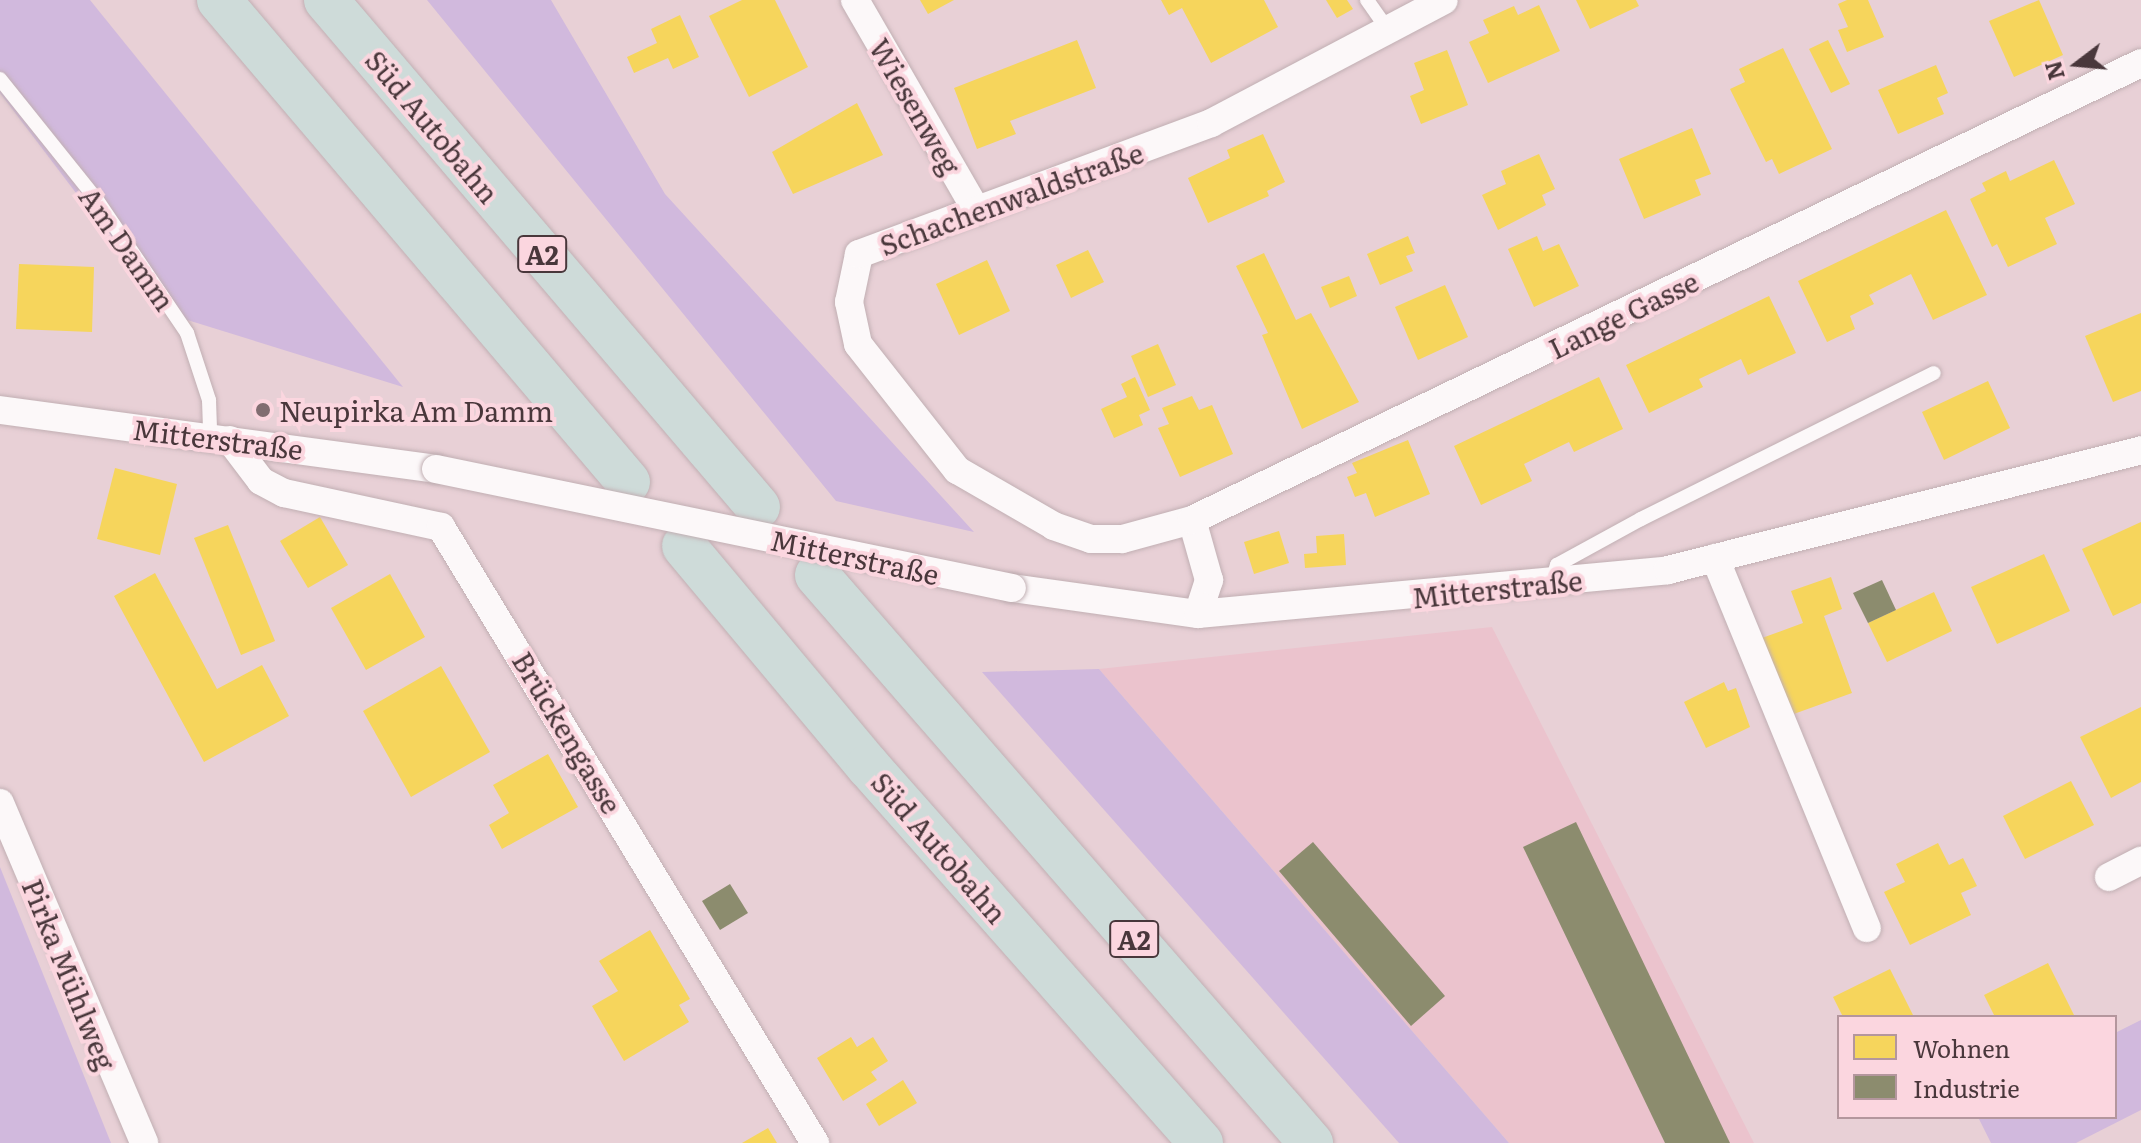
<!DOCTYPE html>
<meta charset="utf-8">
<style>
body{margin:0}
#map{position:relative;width:2141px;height:1143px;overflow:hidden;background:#e8d0d6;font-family:Literata,serif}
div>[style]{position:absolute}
.built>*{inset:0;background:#ebc3cd}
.green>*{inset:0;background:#d1b9dd}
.homes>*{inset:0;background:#f6d55c}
.industry>*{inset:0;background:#8c8c6e}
.roads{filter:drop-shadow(0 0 2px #c1afb3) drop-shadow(0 0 2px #c1afb3)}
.lane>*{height:14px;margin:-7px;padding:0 7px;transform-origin:7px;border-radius:7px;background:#fcf8f9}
.street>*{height:28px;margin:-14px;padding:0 14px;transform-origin:14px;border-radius:14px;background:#fcf8f9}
.highway>*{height:44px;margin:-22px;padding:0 22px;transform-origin:22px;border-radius:22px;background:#cedbd9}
.bridges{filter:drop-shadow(0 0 2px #c1afb3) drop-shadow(0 0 2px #c1afb3)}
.street-bridge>*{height:28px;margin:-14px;padding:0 14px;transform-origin:14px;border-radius:14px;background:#fcf8f9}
.dots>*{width:22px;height:22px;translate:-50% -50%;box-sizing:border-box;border:4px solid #fbd6df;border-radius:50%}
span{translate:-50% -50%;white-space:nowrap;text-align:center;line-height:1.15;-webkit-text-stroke:8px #fbd6df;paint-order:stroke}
.shield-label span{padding:2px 6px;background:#fbd6df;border:2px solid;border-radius:6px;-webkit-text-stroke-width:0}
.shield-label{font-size:26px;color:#49373b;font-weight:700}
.street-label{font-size:28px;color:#49373b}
.poi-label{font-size:28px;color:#49373b}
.left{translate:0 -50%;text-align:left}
.legend{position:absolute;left:1837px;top:1015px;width:280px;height:104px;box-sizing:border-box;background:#fbd6df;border:2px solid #b4969d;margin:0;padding:10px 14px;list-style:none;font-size:24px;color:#49373b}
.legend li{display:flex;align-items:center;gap:16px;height:40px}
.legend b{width:40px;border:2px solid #b4969d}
.north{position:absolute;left:2037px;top:24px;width:80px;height:80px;-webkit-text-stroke:6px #fbd6df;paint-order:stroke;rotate:254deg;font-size:22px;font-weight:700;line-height:32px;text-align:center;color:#49373b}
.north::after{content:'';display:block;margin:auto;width:28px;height:36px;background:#49373b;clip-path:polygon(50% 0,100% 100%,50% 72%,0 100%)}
</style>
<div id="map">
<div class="built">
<div style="clip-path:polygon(1492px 627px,1754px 1143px,1509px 1143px,1099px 669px)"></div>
</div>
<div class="green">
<div style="clip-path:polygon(0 0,90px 0,403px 387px,168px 314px,0 93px)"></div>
<div style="clip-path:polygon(427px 0,551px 0,665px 194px,974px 532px,836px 501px)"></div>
<div style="clip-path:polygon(1099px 669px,1509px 1143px,1399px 1143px,982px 672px)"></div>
<div style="clip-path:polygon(0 867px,111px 1143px,0 1143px)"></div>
<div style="clip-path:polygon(2141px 1020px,2141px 1110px,2076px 1143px,1991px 1143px,1978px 1117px,2115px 1117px,2115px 1033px)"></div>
</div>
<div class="homes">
<div style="clip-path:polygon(742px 0,775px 0,808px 67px,749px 97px,709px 16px)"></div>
<div style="clip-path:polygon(920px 0,954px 0,928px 14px)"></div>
<div style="clip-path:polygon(1161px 0,1264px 0,1278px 27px,1211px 63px,1182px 8px,1169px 15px)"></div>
<div style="clip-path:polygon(1326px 0,1347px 0,1353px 9px,1337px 18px)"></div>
<div style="clip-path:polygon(1576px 0,1636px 0,1639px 6px,1590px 29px)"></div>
<div style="clip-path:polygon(1847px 0,1868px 0,1884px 37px,1847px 52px,1838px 30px,1848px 27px,1838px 4px)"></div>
<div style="clip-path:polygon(2039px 0,2063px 55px,2014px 77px,1989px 21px)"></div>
<div style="clip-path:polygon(1539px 5px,1560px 51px,1488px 83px,1469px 42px,1489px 33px,1483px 20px,1514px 6px,1518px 15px)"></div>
<div style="clip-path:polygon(680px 15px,699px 57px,673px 69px,668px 58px,634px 73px,627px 57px,657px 43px,651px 29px)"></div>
<div style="clip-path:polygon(1077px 40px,1096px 88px,1010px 121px,1016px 134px,977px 149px,954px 88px)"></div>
<div style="clip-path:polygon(1828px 40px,1850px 84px,1831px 93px,1809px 49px)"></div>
<div style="clip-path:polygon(1783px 48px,1832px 149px,1779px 174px,1772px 159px,1766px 162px,1730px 89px,1745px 82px,1739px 69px)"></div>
<div style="clip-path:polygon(1447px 50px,1468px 105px,1421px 124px,1410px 96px,1424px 90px,1414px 63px)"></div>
<div style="clip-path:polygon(1936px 65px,1948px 93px,1937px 98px,1944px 114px,1898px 134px,1878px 90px)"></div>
<div style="clip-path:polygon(857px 103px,883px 155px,793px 194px,772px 152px)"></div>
<div style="clip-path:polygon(1692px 128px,1711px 174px,1695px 180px,1701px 195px,1644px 219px,1619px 159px)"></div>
<div style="clip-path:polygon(1263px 134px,1285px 182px,1267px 191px,1269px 196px,1208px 223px,1188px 178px,1230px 158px,1227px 150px)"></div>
<div style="clip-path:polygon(1539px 154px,1555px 189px,1542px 195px,1546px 205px,1498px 230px,1482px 195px,1506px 184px,1501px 171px)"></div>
<div style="clip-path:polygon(2054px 160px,2075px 204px,2045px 218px,2057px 244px,2008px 267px,1997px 244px,1992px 247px,1970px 199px,1986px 191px,1982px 183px,2006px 171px,2010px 181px)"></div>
<div style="clip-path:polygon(1946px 210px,1987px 295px,1933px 320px,1911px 274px,1869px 295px,1874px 304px,1850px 316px,1855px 329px,1827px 342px,1798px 281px)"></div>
<div style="clip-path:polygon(1408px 236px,1415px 253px,1406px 256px,1413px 271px,1380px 285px,1367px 254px)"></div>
<div style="clip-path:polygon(1537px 236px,1543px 251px,1559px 244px,1579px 286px,1534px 307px,1508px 249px)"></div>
<div style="clip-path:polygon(1088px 250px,1104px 282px,1071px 298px,1056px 265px)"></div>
<div style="clip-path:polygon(1264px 253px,1296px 320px,1311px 313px,1359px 402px,1302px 429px,1262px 335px,1268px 333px,1236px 266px)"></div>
<div style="clip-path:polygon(987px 260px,1010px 311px,959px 335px,936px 284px)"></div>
<div style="clip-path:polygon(19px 264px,94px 267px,92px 332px,16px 329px)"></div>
<div style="clip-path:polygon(1349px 276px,1357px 296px,1330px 308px,1321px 287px)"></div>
<div style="clip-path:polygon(1445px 285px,1468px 337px,1418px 360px,1395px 307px)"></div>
<div style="clip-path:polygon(1769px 296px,1796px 353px,1748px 375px,1741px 359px,1699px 379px,1703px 387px,1649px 413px,1626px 365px)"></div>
<div style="clip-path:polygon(2141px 313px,2141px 391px,2113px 402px,2085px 336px)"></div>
<div style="clip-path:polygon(1158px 344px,1176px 385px,1148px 397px,1131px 356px)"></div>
<div style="clip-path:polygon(1135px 377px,1150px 410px,1139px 415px,1143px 425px,1114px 438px,1101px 409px,1127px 397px,1121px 384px)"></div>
<div style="clip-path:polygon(1599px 377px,1623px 429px,1574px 452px,1569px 442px,1524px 464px,1532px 481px,1481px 505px,1454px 446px)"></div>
<div style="clip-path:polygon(1988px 381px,2010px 428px,1944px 460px,1922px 412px)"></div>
<div style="clip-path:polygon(1192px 396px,1199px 410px,1212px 405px,1233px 454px,1180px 477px,1158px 428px,1169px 424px,1162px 408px)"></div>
<div style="clip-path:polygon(1408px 440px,1430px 494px,1375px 517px,1366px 493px,1355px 497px,1347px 477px,1357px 473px,1352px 463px)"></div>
<div style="clip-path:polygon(115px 468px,177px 484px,160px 555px,97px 539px)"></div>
<div style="clip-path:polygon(320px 517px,348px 565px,308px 588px,280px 541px)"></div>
<div style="clip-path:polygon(2141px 522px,2141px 603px,2113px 616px,2082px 549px)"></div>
<div style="clip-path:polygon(228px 525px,275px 641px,241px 655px,194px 538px)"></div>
<div style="clip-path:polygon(1279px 531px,1289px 563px,1254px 574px,1244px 542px)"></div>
<div style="clip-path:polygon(1344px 534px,1346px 565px,1305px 568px,1304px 554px,1317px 553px,1316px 536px)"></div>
<div style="clip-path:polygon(2044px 554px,2070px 611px,1997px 644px,1971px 587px)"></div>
<div style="clip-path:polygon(155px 573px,217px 689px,262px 665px,289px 716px,204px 762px,114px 596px)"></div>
<div style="clip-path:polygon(390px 574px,425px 637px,366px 670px,331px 608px)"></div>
<div style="clip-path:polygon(1831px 577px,1842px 609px,1824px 616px,1852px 693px,1791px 715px,1762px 638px,1803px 623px,1791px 591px)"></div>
<div style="clip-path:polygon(1934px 592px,1952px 631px,1887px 662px,1868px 623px)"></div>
<div style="clip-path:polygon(441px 666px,490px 752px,411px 797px,363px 711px)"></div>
<div style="clip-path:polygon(1724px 682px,1728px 691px,1736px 688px,1750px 727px,1706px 748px,1684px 702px)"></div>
<div style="clip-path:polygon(2141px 707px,2141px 782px,2111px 798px,2080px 737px)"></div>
<div style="clip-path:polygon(548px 754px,578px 807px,502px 849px,489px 825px,509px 813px,493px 785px)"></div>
<div style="clip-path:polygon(2071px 781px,2094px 825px,2025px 859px,2003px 816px)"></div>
<div style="clip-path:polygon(1938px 843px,1949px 865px,1963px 858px,1977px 886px,1961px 893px,1971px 915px,1910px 945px,1884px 892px,1905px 882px,1896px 864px)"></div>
<div style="clip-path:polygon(650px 930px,690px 999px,679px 1005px,689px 1022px,624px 1061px,592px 1006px,618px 991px,599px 961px)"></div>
<div style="clip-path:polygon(2048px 963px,2075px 1017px,1995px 1017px,1984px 995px)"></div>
<div style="clip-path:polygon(1890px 969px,1914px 1017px,1843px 1017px,1833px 997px)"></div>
<div style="clip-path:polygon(851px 1037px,857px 1047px,873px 1037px,888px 1061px,871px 1072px,877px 1080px,843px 1101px,817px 1058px)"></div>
<div style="clip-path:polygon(903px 1080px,917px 1103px,879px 1126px,866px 1104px)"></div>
<div style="clip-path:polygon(768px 1128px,777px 1143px,742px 1143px)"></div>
</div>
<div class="industry">
<div style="clip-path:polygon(1882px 580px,1896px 610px,1868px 623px,1853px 593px)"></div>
<div style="clip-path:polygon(1576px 822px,1730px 1143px,1665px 1143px,1523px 847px)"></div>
<div style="clip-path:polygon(1313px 842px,1445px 996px,1411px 1026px,1279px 871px)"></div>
<div style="clip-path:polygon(730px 884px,748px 913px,720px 930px,702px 901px)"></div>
</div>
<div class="roads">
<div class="lane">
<div style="left:1367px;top:0;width:37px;rotate:55deg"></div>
<div style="left:0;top:79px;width:155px;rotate:51.3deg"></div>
<div style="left:97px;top:200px;width:161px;rotate:55.9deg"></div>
<div style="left:187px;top:333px;width:71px;rotate:71.8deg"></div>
<div style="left:209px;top:400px;width:38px;rotate:88deg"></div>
<div style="left:1552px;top:581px;width:17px;rotate:-73deg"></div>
<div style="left:1557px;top:565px;width:96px;rotate:-28.7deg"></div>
<div style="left:1641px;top:519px;width:327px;rotate:-26.5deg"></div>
</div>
<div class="street">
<div style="left:855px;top:0;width:244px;rotate:60deg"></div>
<div style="left:0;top:410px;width:440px;rotate:7.7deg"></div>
<div style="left:230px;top:440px;width:51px;rotate:52.9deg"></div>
<div style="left:261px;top:481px;width:26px;rotate:28deg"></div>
<div style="left:284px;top:493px;width:161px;rotate:12.2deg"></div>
<div style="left:441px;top:527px;width:721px;rotate:58.74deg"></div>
<div style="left:1192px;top:520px;width:73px;rotate:164.8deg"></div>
<div style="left:1122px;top:539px;width:31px;rotate:180deg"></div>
<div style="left:1091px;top:539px;width:39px;rotate:-161deg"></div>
<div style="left:1054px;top:526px;width:112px;rotate:-150deg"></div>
<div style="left:957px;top:470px;width:160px;rotate:-128.2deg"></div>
<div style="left:858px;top:344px;width:43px;rotate:-102.1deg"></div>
<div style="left:849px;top:302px;width:49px;rotate:-78.2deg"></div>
<div style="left:859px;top:254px;width:376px;rotate:-20.4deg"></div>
<div style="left:1211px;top:123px;width:263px;rotate:-27.8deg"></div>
<div style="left:1715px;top:558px;width:400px;rotate:67.7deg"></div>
<div style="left:1012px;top:588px;width:188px;rotate:8deg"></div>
<div style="left:1198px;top:614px;width:472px;rotate:-5.3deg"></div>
<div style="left:1668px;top:570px;width:488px;rotate:-14.2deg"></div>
<div style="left:1198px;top:614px;width:36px;rotate:-72deg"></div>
<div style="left:1209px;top:580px;width:62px;rotate:-105.8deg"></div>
<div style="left:1192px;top:520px;width:1053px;rotate:-25.71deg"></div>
<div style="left:0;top:803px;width:369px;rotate:67deg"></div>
<div style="left:2109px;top:877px;width:36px;rotate:-27deg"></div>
</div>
<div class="highway">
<div style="left:219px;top:0;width:632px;rotate:49.68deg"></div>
<div style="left:326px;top:0;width:666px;rotate:49.57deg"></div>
<div style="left:684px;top:546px;width:287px;rotate:50.1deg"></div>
<div style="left:868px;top:766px;width:503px;rotate:48.55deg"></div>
<div style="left:817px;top:575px;width:753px;rotate:48.99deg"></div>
</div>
</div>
<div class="bridges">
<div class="street-bridge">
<div style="left:436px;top:469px;width:588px;rotate:11.67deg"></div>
</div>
</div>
<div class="dots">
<div style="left:263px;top:410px;background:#816d71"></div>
</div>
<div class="shield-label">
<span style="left:542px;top:254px">A2</span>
<span style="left:1134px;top:939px">A2</span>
</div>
<div class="street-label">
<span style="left:916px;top:106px;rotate:60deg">Wiesenweg</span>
<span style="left:433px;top:126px;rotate:50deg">Süd Autobahn</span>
<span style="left:1011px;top:198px;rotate:-20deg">Schachenwaldstraße</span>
<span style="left:128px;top:248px;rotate:55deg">Am Damm</span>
<span style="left:1623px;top:314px;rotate:-26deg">Lange Gasse</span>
<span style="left:218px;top:438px;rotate:7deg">Mitterstraße</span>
<span style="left:855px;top:556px;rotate:12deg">Mitterstraße</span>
<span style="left:1497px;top:588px;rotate:-6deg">Mitterstraße</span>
<span style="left:568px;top:732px;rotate:59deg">Brückengasse</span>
<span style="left:940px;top:847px;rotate:49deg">Süd Autobahn</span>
<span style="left:70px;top:974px;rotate:68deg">Pirka Mühlweg</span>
</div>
<div class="poi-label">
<span class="left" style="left:279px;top:410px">Neupirka Am Damm</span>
</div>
<ul class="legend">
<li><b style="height:22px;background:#f6d55c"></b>Wohnen</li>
<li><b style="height:22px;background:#8c8c6e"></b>Industrie</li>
</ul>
<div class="north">N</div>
</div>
